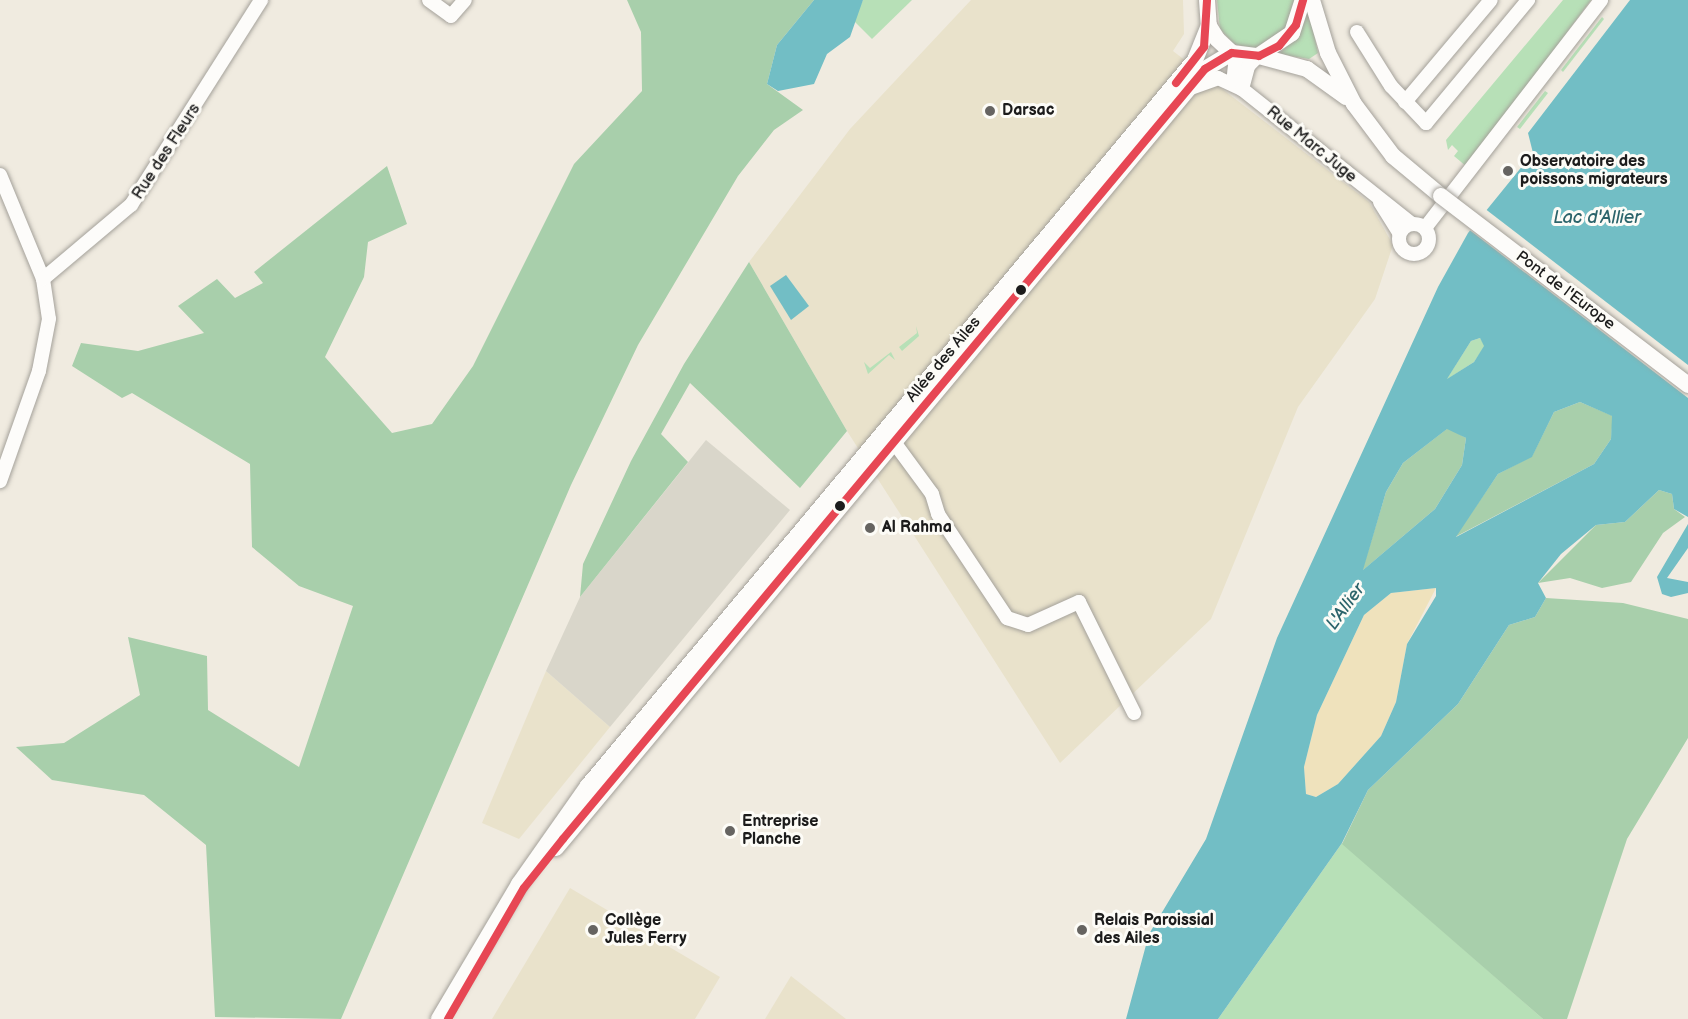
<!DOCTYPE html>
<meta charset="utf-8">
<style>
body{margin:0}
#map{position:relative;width:1688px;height:1019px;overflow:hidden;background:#f0ebe0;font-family:"Balsamiq Sans",sans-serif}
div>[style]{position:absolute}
.built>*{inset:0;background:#e9e2cb}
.industrial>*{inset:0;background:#d9d6ca}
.green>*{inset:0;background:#b7e0b7}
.forest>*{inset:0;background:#a8cfab}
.sand>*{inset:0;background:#efe2bc}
.water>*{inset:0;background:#72bec5}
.pier>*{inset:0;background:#f0ebe0}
.roads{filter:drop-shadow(0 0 2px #a4a19a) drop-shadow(0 0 2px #a4a19a)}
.minor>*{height:14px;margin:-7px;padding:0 7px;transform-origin:7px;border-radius:7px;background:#fdfcfa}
.minor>.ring{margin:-7px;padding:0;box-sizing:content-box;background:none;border:14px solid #fdfcfa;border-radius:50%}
.major>*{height:16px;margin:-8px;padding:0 8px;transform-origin:8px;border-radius:8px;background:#fdfcfa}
.bridges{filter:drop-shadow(0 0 2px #a4a19a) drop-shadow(0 0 2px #a4a19a)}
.major-bridge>*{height:16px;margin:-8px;padding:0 8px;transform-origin:8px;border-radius:8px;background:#fdfcfa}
.bus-1>*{height:8px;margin:-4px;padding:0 4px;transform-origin:4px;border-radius:4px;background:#e74754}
.dots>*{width:16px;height:16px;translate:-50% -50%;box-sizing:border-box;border:3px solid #fdfcf7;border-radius:50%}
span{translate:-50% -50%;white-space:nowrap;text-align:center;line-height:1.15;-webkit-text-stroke:6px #fdfcf7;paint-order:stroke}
.poi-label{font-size:16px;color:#1c1c1c;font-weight:700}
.left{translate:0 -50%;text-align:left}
.street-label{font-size:16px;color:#1c1c1c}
.water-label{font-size:18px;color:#2c646b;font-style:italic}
</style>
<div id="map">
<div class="built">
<div style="clip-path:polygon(971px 0,1183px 0,1184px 34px,1173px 51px,1369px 202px,1393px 245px,1375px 299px,1298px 407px,1211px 619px,1060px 763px,847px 431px,749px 262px,850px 129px)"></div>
<div style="clip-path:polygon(546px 671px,610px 727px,519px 839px,482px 823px)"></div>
<div style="clip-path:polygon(570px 888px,720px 977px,695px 1019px,492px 1019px)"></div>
<div style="clip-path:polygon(791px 976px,846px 1019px,765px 1019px)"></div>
</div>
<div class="industrial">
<div style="clip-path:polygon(706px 440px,790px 510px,610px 727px,546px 671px,580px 597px)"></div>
</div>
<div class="green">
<div style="clip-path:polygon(863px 0,912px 0,872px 39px,853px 20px)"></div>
<div style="clip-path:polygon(1217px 0,1296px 0,1290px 26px,1255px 49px,1234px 44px,1220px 29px)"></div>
<div style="clip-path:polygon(1563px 0,1591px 0,1467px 167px,1454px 156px,1458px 151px,1452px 145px,1448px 150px,1446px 140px)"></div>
<div style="clip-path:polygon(1308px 7px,1318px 53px,1309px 59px,1279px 54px,1300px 33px)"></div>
<div style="clip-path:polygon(1602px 17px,1604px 19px,1563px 72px,1561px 70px)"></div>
<div style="clip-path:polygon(1545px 91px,1548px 93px,1520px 129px,1517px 127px)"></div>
<div style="clip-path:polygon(916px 326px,919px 336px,902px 351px,899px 347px,917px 333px)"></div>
<div style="clip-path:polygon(1480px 338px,1485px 346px,1474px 362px,1446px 380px,1471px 341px)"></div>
<div style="clip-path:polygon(891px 352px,895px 360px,889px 355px,868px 374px,864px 362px,870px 368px)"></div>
<div style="clip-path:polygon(1342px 843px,1543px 1019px,1218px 1019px)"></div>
</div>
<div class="forest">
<div style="clip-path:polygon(627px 0,814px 0,777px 45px,767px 84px,803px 110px,774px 130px,738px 176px,638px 345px,571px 485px,341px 1019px,215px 1017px,206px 845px,144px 795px,52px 780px,16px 747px,64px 743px,140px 695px,128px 637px,207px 656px,208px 710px,299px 767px,353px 606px,299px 586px,252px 547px,250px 464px,132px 393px,122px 398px,72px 366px,81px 343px,138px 351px,204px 333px,178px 306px,217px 279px,235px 298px,263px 283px,254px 272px,387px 166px,407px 224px,368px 242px,364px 277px,325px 357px,392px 433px,432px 424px,473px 366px,574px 164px,642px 91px,641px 32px)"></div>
<div style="clip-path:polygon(749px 262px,847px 431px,800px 488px,690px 383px,661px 434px,688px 462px,580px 597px,583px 564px,631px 461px,684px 364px)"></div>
<div style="clip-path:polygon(1580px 402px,1613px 416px,1611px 439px,1594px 464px,1455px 537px,1498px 474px,1532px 456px,1554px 412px)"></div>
<div style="clip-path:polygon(1448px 428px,1466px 438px,1462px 465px,1435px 509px,1362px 571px,1386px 492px,1403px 463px)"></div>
<div style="clip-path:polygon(1659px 490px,1672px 494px,1674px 509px,1685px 517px,1663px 533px,1631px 582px,1602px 588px,1570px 578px,1538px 583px,1596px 525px,1625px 522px)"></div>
<div style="clip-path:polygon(1546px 598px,1623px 603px,1688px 619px,1688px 738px,1627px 839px,1567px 1019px,1543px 1019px,1342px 844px,1368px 790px,1458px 704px,1509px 625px,1535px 617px)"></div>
</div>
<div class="sand">
<div style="clip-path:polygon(1436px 588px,1407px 644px,1396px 702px,1381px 736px,1338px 784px,1316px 797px,1306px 794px,1304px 767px,1317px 715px,1364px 615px,1391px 593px)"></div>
</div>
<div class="water">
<div style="clip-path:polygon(814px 0,863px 0,850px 37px,827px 54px,814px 84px,778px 91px,767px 84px,777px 45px)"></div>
<div style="clip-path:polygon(evenodd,1630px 0,1688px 0,1688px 517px,1674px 509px,1672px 494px,1659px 490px,1625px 522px,1596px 525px,1561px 554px,1538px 583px,1546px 598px,1535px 617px,1509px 625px,1458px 704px,1368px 790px,1342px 843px,1218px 1019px,1126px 1019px,1149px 934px,1206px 839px,1277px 638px,1438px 287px,1468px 233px,1533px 153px,1528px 133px,1630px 0,1480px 338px,1484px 346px,1474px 362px,1447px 379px,1471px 341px,1480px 338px,1630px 0,1580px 402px,1612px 416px,1611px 439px,1594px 464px,1456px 537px,1498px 474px,1532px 457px,1554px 412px,1580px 402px,1630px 0,1447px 429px,1466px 438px,1462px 465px,1435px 509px,1363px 570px,1386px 492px,1403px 463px,1447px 429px,1630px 0,1436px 588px,1436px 596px,1407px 644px,1396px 702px,1381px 736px,1338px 784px,1316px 797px,1306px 794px,1304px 767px,1317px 715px,1364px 615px,1391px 593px,1436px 588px)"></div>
<div style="clip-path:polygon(786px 275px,809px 306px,791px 320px,770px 286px)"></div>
<div style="clip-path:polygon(1688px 524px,1688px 548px,1667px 578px,1688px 582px,1688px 593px,1671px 597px,1662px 594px,1657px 577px)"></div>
</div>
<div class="pier">
<div style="clip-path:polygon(1484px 208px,1688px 365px,1688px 398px,1467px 228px)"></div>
</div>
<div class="roads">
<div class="minor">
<div style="left:429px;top:0;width:27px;rotate:36deg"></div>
<div style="left:451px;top:16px;width:21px;rotate:-49deg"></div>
<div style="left:1357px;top:32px;width:64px;rotate:57.8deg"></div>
<div style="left:1391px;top:86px;width:51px;rotate:46.6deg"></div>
<div style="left:1426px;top:123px;width:160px;rotate:-50.3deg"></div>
<div style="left:1233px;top:84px;width:30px;rotate:-84deg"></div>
<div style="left:1191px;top:88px;width:29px;rotate:-20deg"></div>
<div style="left:1218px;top:78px;width:26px;rotate:25deg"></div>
<div style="left:1242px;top:89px;width:217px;rotate:38.5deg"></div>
<div style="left:1242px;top:89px;width:24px;rotate:-75deg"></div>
<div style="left:1248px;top:66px;width:14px;rotate:-45deg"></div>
<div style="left:1405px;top:102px;width:133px;rotate:-49.9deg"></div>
<div style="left:0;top:175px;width:113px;rotate:67.5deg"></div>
<div style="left:43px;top:279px;width:40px;rotate:81.5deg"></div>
<div style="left:49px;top:319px;width:53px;rotate:100.9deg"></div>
<div style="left:39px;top:371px;width:117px;rotate:109.5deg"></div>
<div style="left:1380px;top:202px;width:36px;rotate:58deg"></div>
<div class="ring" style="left:1399px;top:224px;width:16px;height:16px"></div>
<div style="left:1425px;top:228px;width:288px;rotate:-52.3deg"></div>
<div style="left:43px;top:279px;width:115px;rotate:-40.1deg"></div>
<div style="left:131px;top:205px;width:243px;rotate:-57.6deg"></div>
<div style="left:888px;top:434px;width:74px;rotate:53.7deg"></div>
<div style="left:932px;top:494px;width:21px;rotate:73deg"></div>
<div style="left:938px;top:514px;width:125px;rotate:56.4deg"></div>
<div style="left:1007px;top:618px;width:22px;rotate:18deg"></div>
<div style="left:1028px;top:625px;width:56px;rotate:-24.3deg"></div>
<div style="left:1079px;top:602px;width:124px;rotate:63.6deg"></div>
</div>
<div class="major">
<div style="left:1207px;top:0;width:26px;rotate:86deg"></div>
<div style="left:1209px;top:26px;width:15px;rotate:58deg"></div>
<div style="left:1217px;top:39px;width:21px;rotate:43deg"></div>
<div style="left:1232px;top:53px;width:26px;rotate:7deg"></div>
<div style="left:1258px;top:56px;width:41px;rotate:-34.1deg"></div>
<div style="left:1292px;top:33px;width:35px;rotate:-72deg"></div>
<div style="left:1312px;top:0;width:55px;rotate:73.2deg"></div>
<div style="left:1328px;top:53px;width:57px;rotate:63deg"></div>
<div style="left:1354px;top:104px;width:65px;rotate:53.1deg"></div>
<div style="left:1393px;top:156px;width:62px;rotate:39.8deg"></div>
<div style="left:1259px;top:56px;width:50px;rotate:15.2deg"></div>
<div style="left:1307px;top:69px;width:48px;rotate:35.7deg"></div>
<div style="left:556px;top:848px;width:1014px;rotate:-50.2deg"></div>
<div style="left:1205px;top:69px;width:31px;rotate:-31deg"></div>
<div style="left:439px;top:1019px;width:157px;rotate:-59.3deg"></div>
<div style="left:519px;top:884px;width:120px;rotate:-54.9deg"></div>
<div style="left:588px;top:786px;width:946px;rotate:-50.1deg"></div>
<div style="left:1195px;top:60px;width:37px;rotate:-68deg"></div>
</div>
</div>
<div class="bridges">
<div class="major-bridge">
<div style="left:1441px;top:196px;width:311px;rotate:37.4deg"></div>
</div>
</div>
<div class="bus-1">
<div style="left:1176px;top:83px;width:46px;rotate:-52.1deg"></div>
<div style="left:1204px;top:47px;width:47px;rotate:-86.3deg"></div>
<div style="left:448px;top:1019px;width:151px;rotate:-59.9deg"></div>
<div style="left:524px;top:888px;width:63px;rotate:-51.5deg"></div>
<div style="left:563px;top:839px;width:1003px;rotate:-50.18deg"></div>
<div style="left:1205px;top:69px;width:31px;rotate:-31deg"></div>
<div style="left:1232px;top:53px;width:27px;rotate:6deg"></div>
<div style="left:1259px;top:56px;width:22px;rotate:-27deg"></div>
<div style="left:1279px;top:46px;width:27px;rotate:-51deg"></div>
<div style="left:1296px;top:25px;width:26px;rotate:-74deg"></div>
</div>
<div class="dots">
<div style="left:990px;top:111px;background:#666461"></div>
<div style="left:1508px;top:171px;background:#666461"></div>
<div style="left:1021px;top:290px;background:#1c1c1c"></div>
<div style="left:840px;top:506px;background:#1c1c1c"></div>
<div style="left:870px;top:528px;background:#666461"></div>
<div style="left:730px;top:831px;background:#666461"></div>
<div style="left:593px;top:930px;background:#666461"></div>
<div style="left:1082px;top:930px;background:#666461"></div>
</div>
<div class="poi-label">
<span class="left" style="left:1002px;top:111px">Darsac</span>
<span class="left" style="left:1520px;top:171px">Observatoire des<br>poissons migrateurs</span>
<span class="left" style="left:882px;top:528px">Al Rahma</span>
<span class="left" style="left:742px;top:831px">Entreprise<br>Planche</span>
<span class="left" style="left:605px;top:930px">Collège<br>Jules Ferry</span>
<span class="left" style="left:1094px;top:930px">Relais Paroissial<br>des Ailes</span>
</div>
<div class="street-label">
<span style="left:1311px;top:145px;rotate:39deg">Rue Marc Juge</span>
<span style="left:167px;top:152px;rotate:-57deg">Rue des Fleurs</span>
<span style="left:1565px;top:291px;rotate:37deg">Pont de l'Europe</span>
<span style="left:944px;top:360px;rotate:-50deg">Allée des Ailes</span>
</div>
<div class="water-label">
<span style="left:1597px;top:218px">Lac d'Allier</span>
<span style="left:1346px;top:607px;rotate:-54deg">L'Allier</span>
</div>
</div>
